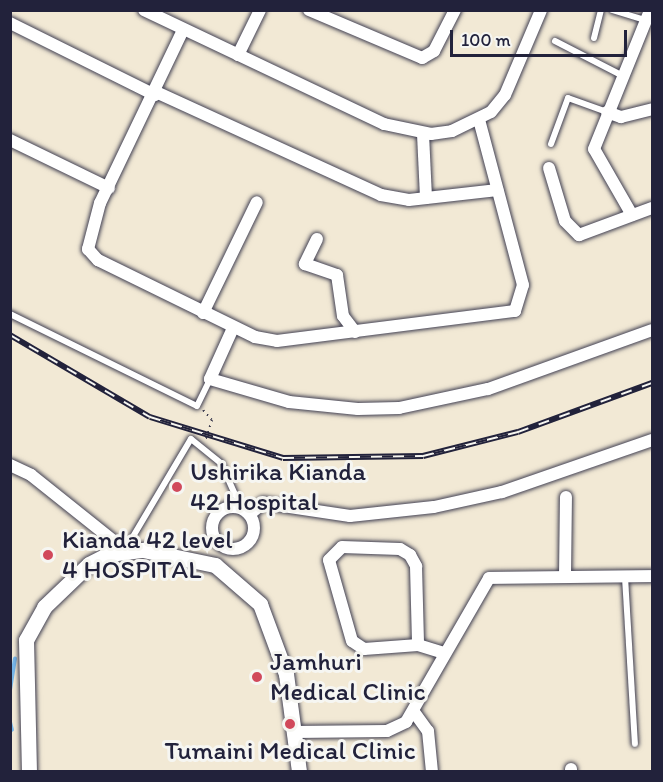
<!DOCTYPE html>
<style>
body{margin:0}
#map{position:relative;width:663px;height:782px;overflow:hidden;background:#f2e9d5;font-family:Itim,sans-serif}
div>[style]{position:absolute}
.stream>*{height:4px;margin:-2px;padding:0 2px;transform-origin:2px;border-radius:2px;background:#76b7eb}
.path>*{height:2px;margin-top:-1px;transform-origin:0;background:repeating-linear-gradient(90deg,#414052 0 1.5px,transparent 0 6px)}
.roads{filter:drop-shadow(0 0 2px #414052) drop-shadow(0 0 2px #414052)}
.service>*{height:6px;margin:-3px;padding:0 3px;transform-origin:3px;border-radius:3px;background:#fff}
.minor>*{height:12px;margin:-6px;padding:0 6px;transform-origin:6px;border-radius:6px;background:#fff}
.minor>.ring{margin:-6px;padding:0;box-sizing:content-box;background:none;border:12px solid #fff;border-radius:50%}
.tertiary>*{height:15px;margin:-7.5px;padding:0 7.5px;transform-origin:7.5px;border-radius:7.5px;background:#fff}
.rail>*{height:6px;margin-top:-3px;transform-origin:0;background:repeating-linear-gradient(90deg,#f6f6f2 0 11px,#22223b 0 22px);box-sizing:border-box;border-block:2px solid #22223b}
.dots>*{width:16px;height:16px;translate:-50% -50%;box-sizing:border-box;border:3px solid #f6f6f2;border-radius:50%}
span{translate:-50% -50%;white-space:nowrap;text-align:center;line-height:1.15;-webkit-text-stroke:6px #f6f6f2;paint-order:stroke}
.poi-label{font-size:26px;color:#22223b}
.left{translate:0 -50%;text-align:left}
.frame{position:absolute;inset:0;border:12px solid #22223b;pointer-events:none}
.scale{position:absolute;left:450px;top:30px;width:177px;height:27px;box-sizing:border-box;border:3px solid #22223b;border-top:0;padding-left:8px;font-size:18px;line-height:21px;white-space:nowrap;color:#22223b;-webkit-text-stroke:4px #f6f6f2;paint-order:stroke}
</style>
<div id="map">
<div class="stream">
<div style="left:10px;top:690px;width:32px;rotate:-81deg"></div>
<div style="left:10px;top:722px;width:8px;rotate:76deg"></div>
</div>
<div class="path">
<div style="left:203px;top:410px;width:13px;rotate:48deg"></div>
<div style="left:212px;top:420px;width:20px;rotate:108deg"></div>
</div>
<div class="roads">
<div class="service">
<div style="left:612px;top:10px;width:34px;rotate:17deg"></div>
<div style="left:594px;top:38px;width:29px;rotate:-76deg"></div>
<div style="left:555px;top:41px;width:76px;rotate:27.2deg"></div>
<div style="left:551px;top:144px;width:49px;rotate:-69.7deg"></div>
<div style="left:568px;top:98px;width:41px;rotate:19.7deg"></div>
<div style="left:10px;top:314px;width:208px;rotate:26.2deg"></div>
<div style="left:197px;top:406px;width:30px;rotate:-64deg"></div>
<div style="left:125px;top:550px;width:129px;rotate:-59.3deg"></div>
<div style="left:191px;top:439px;width:38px;rotate:39deg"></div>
<div style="left:221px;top:463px;width:49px;rotate:66deg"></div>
<div style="left:625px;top:577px;width:167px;rotate:86.6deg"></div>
</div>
<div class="minor">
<div style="left:144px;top:10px;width:266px;rotate:25.4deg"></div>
<div style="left:384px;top:124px;width:48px;rotate:12deg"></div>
<div style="left:431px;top:134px;width:21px;rotate:-8deg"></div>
<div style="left:452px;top:131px;width:43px;rotate:-26deg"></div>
<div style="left:491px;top:112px;width:22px;rotate:-51deg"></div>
<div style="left:505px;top:95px;width:92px;rotate:-67deg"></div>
<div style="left:309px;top:10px;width:123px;rotate:23deg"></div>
<div style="left:422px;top:58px;width:14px;rotate:-30deg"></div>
<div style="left:434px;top:51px;width:46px;rotate:-62.9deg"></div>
<div style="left:10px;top:23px;width:162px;rotate:26.4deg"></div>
<div style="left:183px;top:30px;width:192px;rotate:115.6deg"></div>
<div style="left:100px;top:203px;width:48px;rotate:104.6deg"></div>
<div style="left:88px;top:249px;width:15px;rotate:48deg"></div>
<div style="left:98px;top:260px;width:175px;rotate:26.1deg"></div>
<div style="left:255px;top:337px;width:22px;rotate:10deg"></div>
<div style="left:277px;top:341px;width:240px;rotate:-7.2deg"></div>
<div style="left:515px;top:311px;width:27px;rotate:-73deg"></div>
<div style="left:523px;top:285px;width:171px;rotate:-104.9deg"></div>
<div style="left:238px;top:55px;width:50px;rotate:-63.9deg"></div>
<div style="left:156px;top:92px;width:247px;rotate:24.6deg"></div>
<div style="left:381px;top:195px;width:28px;rotate:10deg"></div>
<div style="left:409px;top:200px;width:89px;rotate:-6.5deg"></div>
<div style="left:607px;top:112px;width:15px;rotate:20deg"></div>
<div style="left:621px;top:117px;width:32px;rotate:-14deg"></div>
<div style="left:423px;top:134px;width:64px;rotate:87.3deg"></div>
<div style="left:10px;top:140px;width:110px;rotate:25.9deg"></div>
<div style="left:549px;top:168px;width:55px;rotate:73.2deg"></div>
<div style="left:565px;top:221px;width:20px;rotate:45deg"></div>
<div style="left:579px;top:235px;width:78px;rotate:-20.3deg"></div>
<div style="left:632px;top:215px;width:76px;rotate:-119.9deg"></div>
<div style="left:594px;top:149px;width:147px;rotate:-68deg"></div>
<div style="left:317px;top:239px;width:28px;rotate:116deg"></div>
<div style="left:305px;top:264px;width:34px;rotate:19deg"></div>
<div style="left:337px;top:275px;width:41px;rotate:81.7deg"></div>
<div style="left:343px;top:316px;width:20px;rotate:53deg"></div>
<div style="left:203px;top:313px;width:123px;rotate:-64.1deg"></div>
<div style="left:233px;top:328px;width:56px;rotate:114.3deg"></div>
<div style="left:210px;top:379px;width:82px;rotate:16.2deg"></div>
<div style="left:289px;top:402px;width:69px;rotate:5.8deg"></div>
<div style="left:358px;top:409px;width:41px;rotate:-1.4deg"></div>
<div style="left:399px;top:408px;width:91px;rotate:-12.1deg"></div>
<div style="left:488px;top:389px;width:174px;rotate:-19.8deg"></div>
<div style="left:10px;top:465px;width:23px;rotate:25deg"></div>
<div style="left:31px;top:475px;width:120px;rotate:38.6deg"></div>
<div class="ring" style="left:212px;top:507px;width:30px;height:30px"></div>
<div style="left:250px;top:514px;width:17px;rotate:-40deg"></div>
<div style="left:263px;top:503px;width:88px;rotate:8.5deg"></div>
<div style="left:350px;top:516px;width:84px;rotate:-6.1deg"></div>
<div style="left:434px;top:507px;width:70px;rotate:-12.4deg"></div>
<div style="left:502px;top:492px;width:159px;rotate:-19.1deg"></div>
<div style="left:342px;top:547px;width:58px;rotate:2deg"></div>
<div style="left:400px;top:549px;width:12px;rotate:31deg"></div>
<div style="left:410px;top:555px;width:13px;rotate:61deg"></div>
<div style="left:416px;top:566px;width:79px;rotate:88.5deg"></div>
<div style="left:418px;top:645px;width:54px;rotate:175.8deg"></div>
<div style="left:364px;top:649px;width:14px;rotate:-146deg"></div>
<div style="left:352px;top:641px;width:84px;rotate:-105.9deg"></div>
<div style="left:329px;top:560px;width:18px;rotate:-45deg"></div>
<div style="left:565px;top:576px;width:79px;rotate:-89.3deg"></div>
<div style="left:418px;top:645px;width:28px;rotate:17deg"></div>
<div style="left:414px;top:712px;width:24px;rotate:54deg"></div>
<div style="left:428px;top:731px;width:41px;rotate:84.4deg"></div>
<div style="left:294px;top:732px;width:93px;rotate:-0.6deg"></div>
<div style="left:387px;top:731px;width:21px;rotate:-25deg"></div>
<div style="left:406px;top:722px;width:166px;rotate:-60deg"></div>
<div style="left:489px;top:578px;width:163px;rotate:-0.7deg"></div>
<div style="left:571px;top:772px;width:3px;rotate:-90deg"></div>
</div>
<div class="tertiary">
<div style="left:29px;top:772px;width:132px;rotate:-91.3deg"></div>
<div style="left:26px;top:640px;width:38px;rotate:-61deg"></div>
<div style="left:44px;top:607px;width:62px;rotate:-43.7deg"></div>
<div style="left:89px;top:564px;width:22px;rotate:-27deg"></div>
<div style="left:109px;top:554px;width:34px;rotate:-7deg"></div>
<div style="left:143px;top:550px;width:74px;rotate:11.8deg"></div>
<div style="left:215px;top:565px;width:60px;rotate:40.9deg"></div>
<div style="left:260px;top:604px;width:75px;rotate:69.6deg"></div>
<div style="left:286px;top:674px;width:99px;rotate:82.4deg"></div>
</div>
</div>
<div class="rail">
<div style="left:10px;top:335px;width:162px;rotate:30.4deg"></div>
<div style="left:150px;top:417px;width:139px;rotate:17.1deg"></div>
<div style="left:283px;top:458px;width:140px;rotate:-0.8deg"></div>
<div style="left:423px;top:456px;width:98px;rotate:-14.2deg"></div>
<div style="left:518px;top:432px;width:143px;rotate:-20.1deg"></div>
</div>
<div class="dots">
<div style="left:177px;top:487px;background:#d1495b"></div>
<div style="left:48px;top:555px;background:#d1495b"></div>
<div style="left:257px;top:677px;background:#d1495b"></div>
<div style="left:290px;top:724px;background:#d1495b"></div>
</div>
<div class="poi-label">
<span class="left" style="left:190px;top:487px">Ushirika Kianda<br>42 Hospital</span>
<span class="left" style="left:62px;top:555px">Kianda 42 level<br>4 HOSPITAL</span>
<span class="left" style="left:270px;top:677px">Jamhuri<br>Medical Clinic</span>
<span style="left:290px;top:751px">Tumaini Medical Clinic</span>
</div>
<div class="frame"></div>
<div class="scale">100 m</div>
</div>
